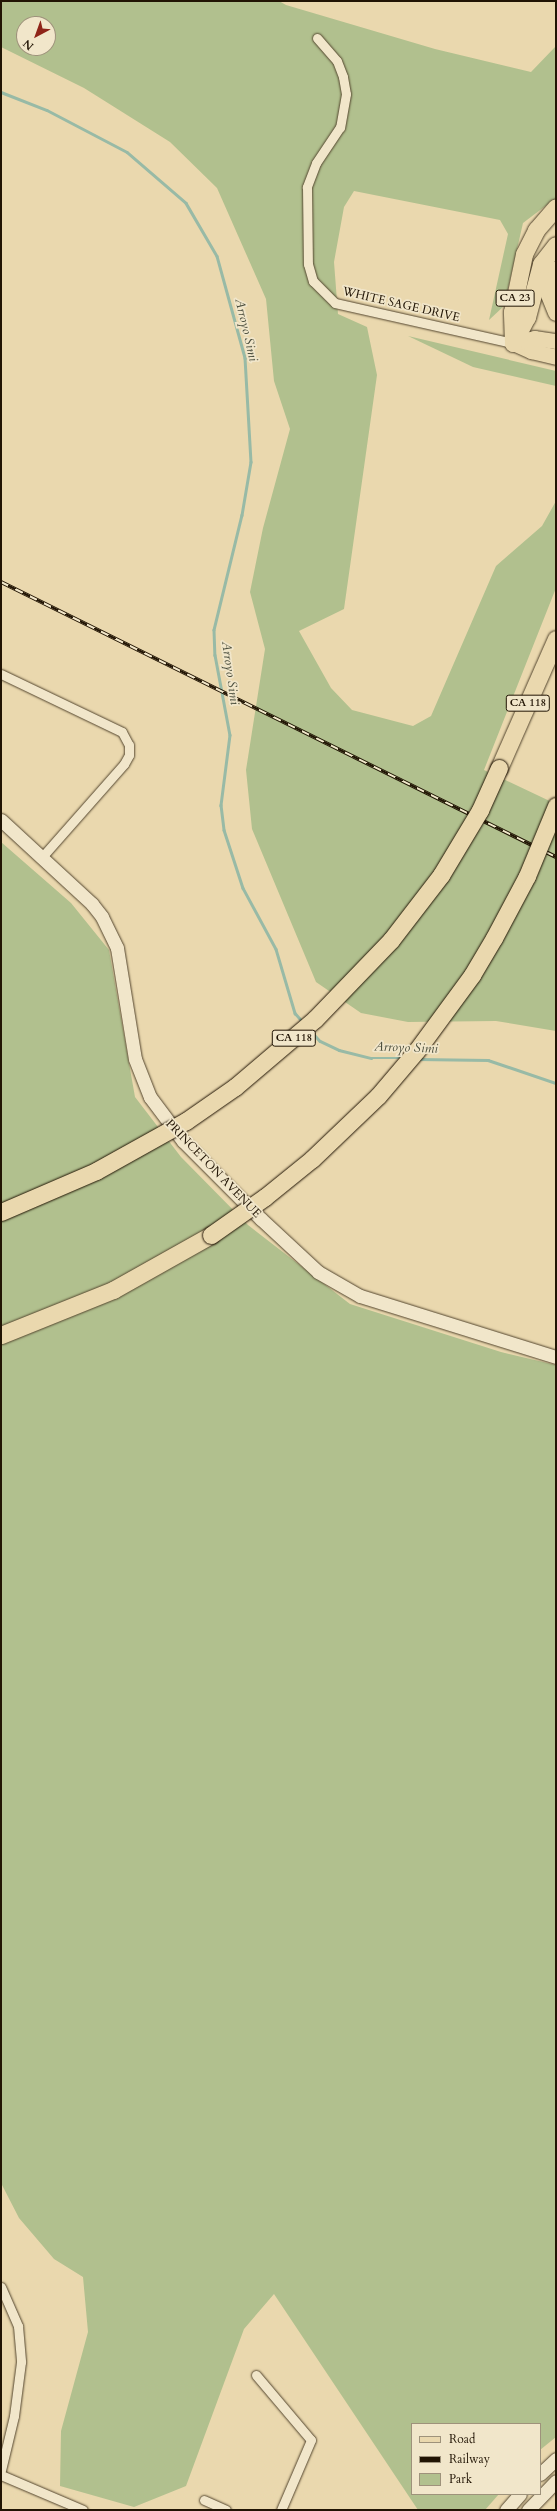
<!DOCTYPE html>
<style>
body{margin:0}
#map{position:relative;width:557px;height:2511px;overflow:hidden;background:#ead8ae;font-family:Cardo,serif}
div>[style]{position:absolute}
.green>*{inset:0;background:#b1c08e}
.stream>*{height:2.5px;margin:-1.25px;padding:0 1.25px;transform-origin:1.25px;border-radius:1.25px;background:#98baa6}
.roads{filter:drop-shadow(0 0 1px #53452e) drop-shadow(0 0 1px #53452e)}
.street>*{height:9px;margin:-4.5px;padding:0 4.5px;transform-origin:4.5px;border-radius:4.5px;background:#f1e6ca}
.secondary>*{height:13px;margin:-6.5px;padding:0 6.5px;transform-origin:6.5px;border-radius:6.5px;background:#f1e6ca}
.primary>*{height:15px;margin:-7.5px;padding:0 7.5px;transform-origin:7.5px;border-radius:7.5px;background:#ead8ae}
.highway>*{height:17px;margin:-8.5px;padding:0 8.5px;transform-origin:8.5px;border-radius:8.5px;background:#ead8ae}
.rail>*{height:4px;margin-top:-2px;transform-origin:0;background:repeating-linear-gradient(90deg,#f1e6ca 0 8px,#211404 0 16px);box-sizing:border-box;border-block:1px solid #211404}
.bridges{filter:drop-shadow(0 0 1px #211404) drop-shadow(0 0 1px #211404)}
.highway-bridge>*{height:17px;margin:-8.5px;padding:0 8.5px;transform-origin:8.5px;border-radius:8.5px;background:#ead8ae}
span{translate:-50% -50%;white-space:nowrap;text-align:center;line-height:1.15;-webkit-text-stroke:3.5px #f1e6ca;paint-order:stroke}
.shield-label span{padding:1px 3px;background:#f1e6ca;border:1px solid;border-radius:3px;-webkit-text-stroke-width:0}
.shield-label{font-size:11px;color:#211404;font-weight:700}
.street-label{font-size:12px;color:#211404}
.water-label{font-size:13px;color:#4b4e3d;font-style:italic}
.frame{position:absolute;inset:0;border:2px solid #211404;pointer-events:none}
.legend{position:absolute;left:411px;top:2423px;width:130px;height:72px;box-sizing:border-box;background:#f1e6ca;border:1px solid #9e927b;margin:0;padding:5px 7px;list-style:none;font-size:12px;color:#211404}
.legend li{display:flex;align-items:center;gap:8px;height:20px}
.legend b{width:20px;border:1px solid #9e927b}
.north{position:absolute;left:16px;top:16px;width:40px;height:40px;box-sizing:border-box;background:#f1e6ca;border:1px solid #9e927b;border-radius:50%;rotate:221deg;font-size:11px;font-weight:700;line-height:16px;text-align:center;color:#211404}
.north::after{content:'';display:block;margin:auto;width:14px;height:18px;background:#8f2418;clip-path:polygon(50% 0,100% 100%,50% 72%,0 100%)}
</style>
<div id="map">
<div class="green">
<div style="clip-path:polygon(evenodd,1px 1px,279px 1px,286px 5px,435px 49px,531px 72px,556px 46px,556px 198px,523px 223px,504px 306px,489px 320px,508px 234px,500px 220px,354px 191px,344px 207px,334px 262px,338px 314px,367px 327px,377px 375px,344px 609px,299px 631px,331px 688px,352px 710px,413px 726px,431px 716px,496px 566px,542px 526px,556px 501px,556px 588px,484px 770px,556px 804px,556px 1031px,496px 1021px,408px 1022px,361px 1013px,316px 982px,252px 829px,246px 770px,265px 649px,250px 592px,263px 528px,290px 429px,274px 381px,266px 299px,217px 188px,170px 142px,84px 88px,1px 47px,1px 1px,24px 24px,48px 24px,48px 48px,24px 48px,24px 24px)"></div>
<div style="clip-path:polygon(408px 336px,556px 371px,556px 386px,473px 367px)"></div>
<div style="clip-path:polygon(1px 842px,71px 903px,109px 950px,135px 1097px,181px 1157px,248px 1225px,350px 1304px,501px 1352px,556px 1365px,556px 2437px,540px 2450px,540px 2424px,412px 2424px,412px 2494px,499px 2494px,485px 2510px,418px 2510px,274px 2294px,244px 2329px,186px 2486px,134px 2507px,60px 2486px,61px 2431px,88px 2332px,83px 2277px,54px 2259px,19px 2218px,1px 2183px)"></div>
</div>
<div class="stream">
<div style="left:1px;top:92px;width:49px;rotate:21.4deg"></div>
<div style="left:47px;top:110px;width:90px;rotate:27.7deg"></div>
<div style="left:127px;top:152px;width:78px;rotate:40.8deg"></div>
<div style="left:186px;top:203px;width:61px;rotate:59.7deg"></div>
<div style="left:217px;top:256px;width:106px;rotate:74.6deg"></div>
<div style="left:245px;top:358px;width:104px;rotate:86.7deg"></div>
<div style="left:251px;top:462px;width:54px;rotate:99.6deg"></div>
<div style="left:242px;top:515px;width:118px;rotate:103.7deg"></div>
<div style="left:214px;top:630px;width:25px;rotate:88deg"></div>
<div style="left:215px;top:655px;width:81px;rotate:79.4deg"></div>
<div style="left:230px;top:735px;width:71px;rotate:97.3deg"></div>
<div style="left:221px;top:805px;width:25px;rotate:83deg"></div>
<div style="left:224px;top:830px;width:61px;rotate:71.9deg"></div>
<div style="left:243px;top:888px;width:69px;rotate:61.6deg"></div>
<div style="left:276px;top:949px;width:67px;rotate:73.5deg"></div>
<div style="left:295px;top:1013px;width:11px;rotate:49deg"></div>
<div style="left:311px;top:1031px;width:13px;rotate:48deg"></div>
<div style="left:320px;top:1041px;width:21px;rotate:25deg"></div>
<div style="left:339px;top:1050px;width:33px;rotate:14deg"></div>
<div style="left:371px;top:1058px;width:30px"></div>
<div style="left:418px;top:1059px;width:70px;rotate:0.8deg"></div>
<div style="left:488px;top:1060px;width:72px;rotate:18.7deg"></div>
</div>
<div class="roads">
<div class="street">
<div style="left:317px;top:38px;width:30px;rotate:49deg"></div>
<div style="left:337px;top:61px;width:17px;rotate:69deg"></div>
<div style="left:343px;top:77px;width:17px;rotate:80deg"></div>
<div style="left:346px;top:94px;width:34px;rotate:100deg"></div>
<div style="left:340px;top:127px;width:43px;rotate:123.7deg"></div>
<div style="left:316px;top:163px;width:26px;rotate:111deg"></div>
<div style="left:307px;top:187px;width:77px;rotate:89.3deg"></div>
<div style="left:308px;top:264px;width:18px;rotate:74deg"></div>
<div style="left:313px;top:281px;width:31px;rotate:45deg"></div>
<div style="left:335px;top:303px;width:182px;rotate:12.7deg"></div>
<div style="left:1px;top:674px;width:134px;rotate:25.6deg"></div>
<div style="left:122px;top:732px;width:15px;rotate:62deg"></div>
<div style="left:129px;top:745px;width:10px;rotate:90deg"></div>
<div style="left:129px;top:755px;width:10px;rotate:119deg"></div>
<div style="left:124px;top:764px;width:124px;rotate:131.4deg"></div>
<div style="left:1px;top:2287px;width:43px;rotate:66.4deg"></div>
<div style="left:18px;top:2326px;width:36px;rotate:85deg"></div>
<div style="left:21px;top:2362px;width:54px;rotate:97.4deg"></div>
<div style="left:14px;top:2416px;width:56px;rotate:103.5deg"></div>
<div style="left:256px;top:2375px;width:85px;rotate:49.8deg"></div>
<div style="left:311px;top:2440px;width:76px;rotate:113.2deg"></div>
<div style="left:1px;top:2475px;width:89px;rotate:23.1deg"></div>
<div style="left:204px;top:2500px;width:24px;rotate:24deg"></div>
</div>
<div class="secondary">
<div style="left:1px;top:820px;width:124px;rotate:42.7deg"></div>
<div style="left:92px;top:904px;width:16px;rotate:52deg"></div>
<div style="left:102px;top:917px;width:34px;rotate:64deg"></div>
<div style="left:117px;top:948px;width:112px;rotate:80.8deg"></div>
<div style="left:135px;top:1059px;width:41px;rotate:68.5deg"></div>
<div style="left:150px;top:1097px;width:55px;rotate:53.1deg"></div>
<div style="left:183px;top:1141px;width:110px;rotate:45deg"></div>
<div style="left:261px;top:1219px;width:78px;rotate:42.9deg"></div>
<div style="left:318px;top:1272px;width:48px;rotate:29.7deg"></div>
<div style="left:360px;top:1296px;width:205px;rotate:17.3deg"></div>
<div style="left:540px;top:2474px;width:22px;rotate:-43deg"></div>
<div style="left:506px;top:2510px;width:21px;rotate:-49deg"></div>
<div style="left:528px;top:2510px;width:40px;rotate:-46deg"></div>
</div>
<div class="primary">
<div style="left:513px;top:343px;width:20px;rotate:24deg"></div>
<div style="left:531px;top:351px;width:26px;rotate:13deg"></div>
<div style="left:513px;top:343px;width:22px;rotate:-13deg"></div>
<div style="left:534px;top:338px;width:22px;rotate:8deg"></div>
</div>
<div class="highway">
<div style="left:548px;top:267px;width:20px;rotate:96deg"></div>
<div style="left:546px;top:287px;width:27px;rotate:68deg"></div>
<div style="left:513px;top:343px;width:31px;rotate:-92deg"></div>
<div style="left:512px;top:312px;width:59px;rotate:-78.3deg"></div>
<div style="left:524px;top:254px;width:27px;rotate:-63deg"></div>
<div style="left:536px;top:230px;width:30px;rotate:-49deg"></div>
<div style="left:513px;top:343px;width:30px;rotate:-62deg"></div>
<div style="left:527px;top:317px;width:55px;rotate:-75.2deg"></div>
<div style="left:541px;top:264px;width:24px;rotate:-52deg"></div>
<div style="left:499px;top:768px;width:141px;rotate:-66.2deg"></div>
<div style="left:1px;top:1335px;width:121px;rotate:-21.9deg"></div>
<div style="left:113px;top:1290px;width:112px;rotate:-29.3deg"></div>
</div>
</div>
<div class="rail">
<div style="left:1px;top:582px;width:619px;rotate:26.36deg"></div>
</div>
<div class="bridges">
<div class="highway-bridge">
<div style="left:1px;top:1212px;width:103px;rotate:-23.3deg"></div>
<div style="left:96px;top:1171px;width:103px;rotate:-29.1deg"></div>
<div style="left:186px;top:1121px;width:60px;rotate:-34.8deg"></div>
<div style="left:235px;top:1087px;width:105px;rotate:-40.4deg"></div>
<div style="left:315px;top:1019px;width:110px;rotate:-46.1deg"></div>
<div style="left:391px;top:940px;width:82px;rotate:-52.4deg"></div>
<div style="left:441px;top:875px;width:76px;rotate:-59deg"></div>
<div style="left:480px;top:810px;width:46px;rotate:-65.7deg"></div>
<div style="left:211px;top:1235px;width:66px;rotate:-35.1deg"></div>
<div style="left:265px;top:1197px;width:60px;rotate:-39deg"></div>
<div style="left:312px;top:1159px;width:91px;rotate:-43.7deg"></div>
<div style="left:378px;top:1096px;width:60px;rotate:-49.7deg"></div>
<div style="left:417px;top:1050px;width:93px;rotate:-53.7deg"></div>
<div style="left:472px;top:975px;width:43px;rotate:-59.3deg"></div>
<div style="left:494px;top:938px;width:70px;rotate:-62deg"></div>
<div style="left:527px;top:876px;width:76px;rotate:-67.5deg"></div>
</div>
</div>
<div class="shield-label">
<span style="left:515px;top:298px">CA 23</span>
<span style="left:528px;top:703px">CA 118</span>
<span style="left:294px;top:1038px">CA 118</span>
</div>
<div class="street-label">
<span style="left:401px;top:305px;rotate:13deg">WHITE SAGE DRIVE</span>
<span style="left:213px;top:1169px;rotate:46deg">PRINCETON AVENUE</span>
</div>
<div class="water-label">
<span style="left:246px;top:330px;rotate:77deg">Arroyo Simi</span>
<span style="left:230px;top:673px;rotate:82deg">Arroyo Simi</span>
<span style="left:406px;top:1048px;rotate:2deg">Arroyo Simi</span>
</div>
<div class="frame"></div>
<ul class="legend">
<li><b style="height:5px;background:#ead8ae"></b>Road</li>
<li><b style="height:5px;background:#211404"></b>Railway</li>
<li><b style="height:11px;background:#b1c08e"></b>Park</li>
</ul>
<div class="north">N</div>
</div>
